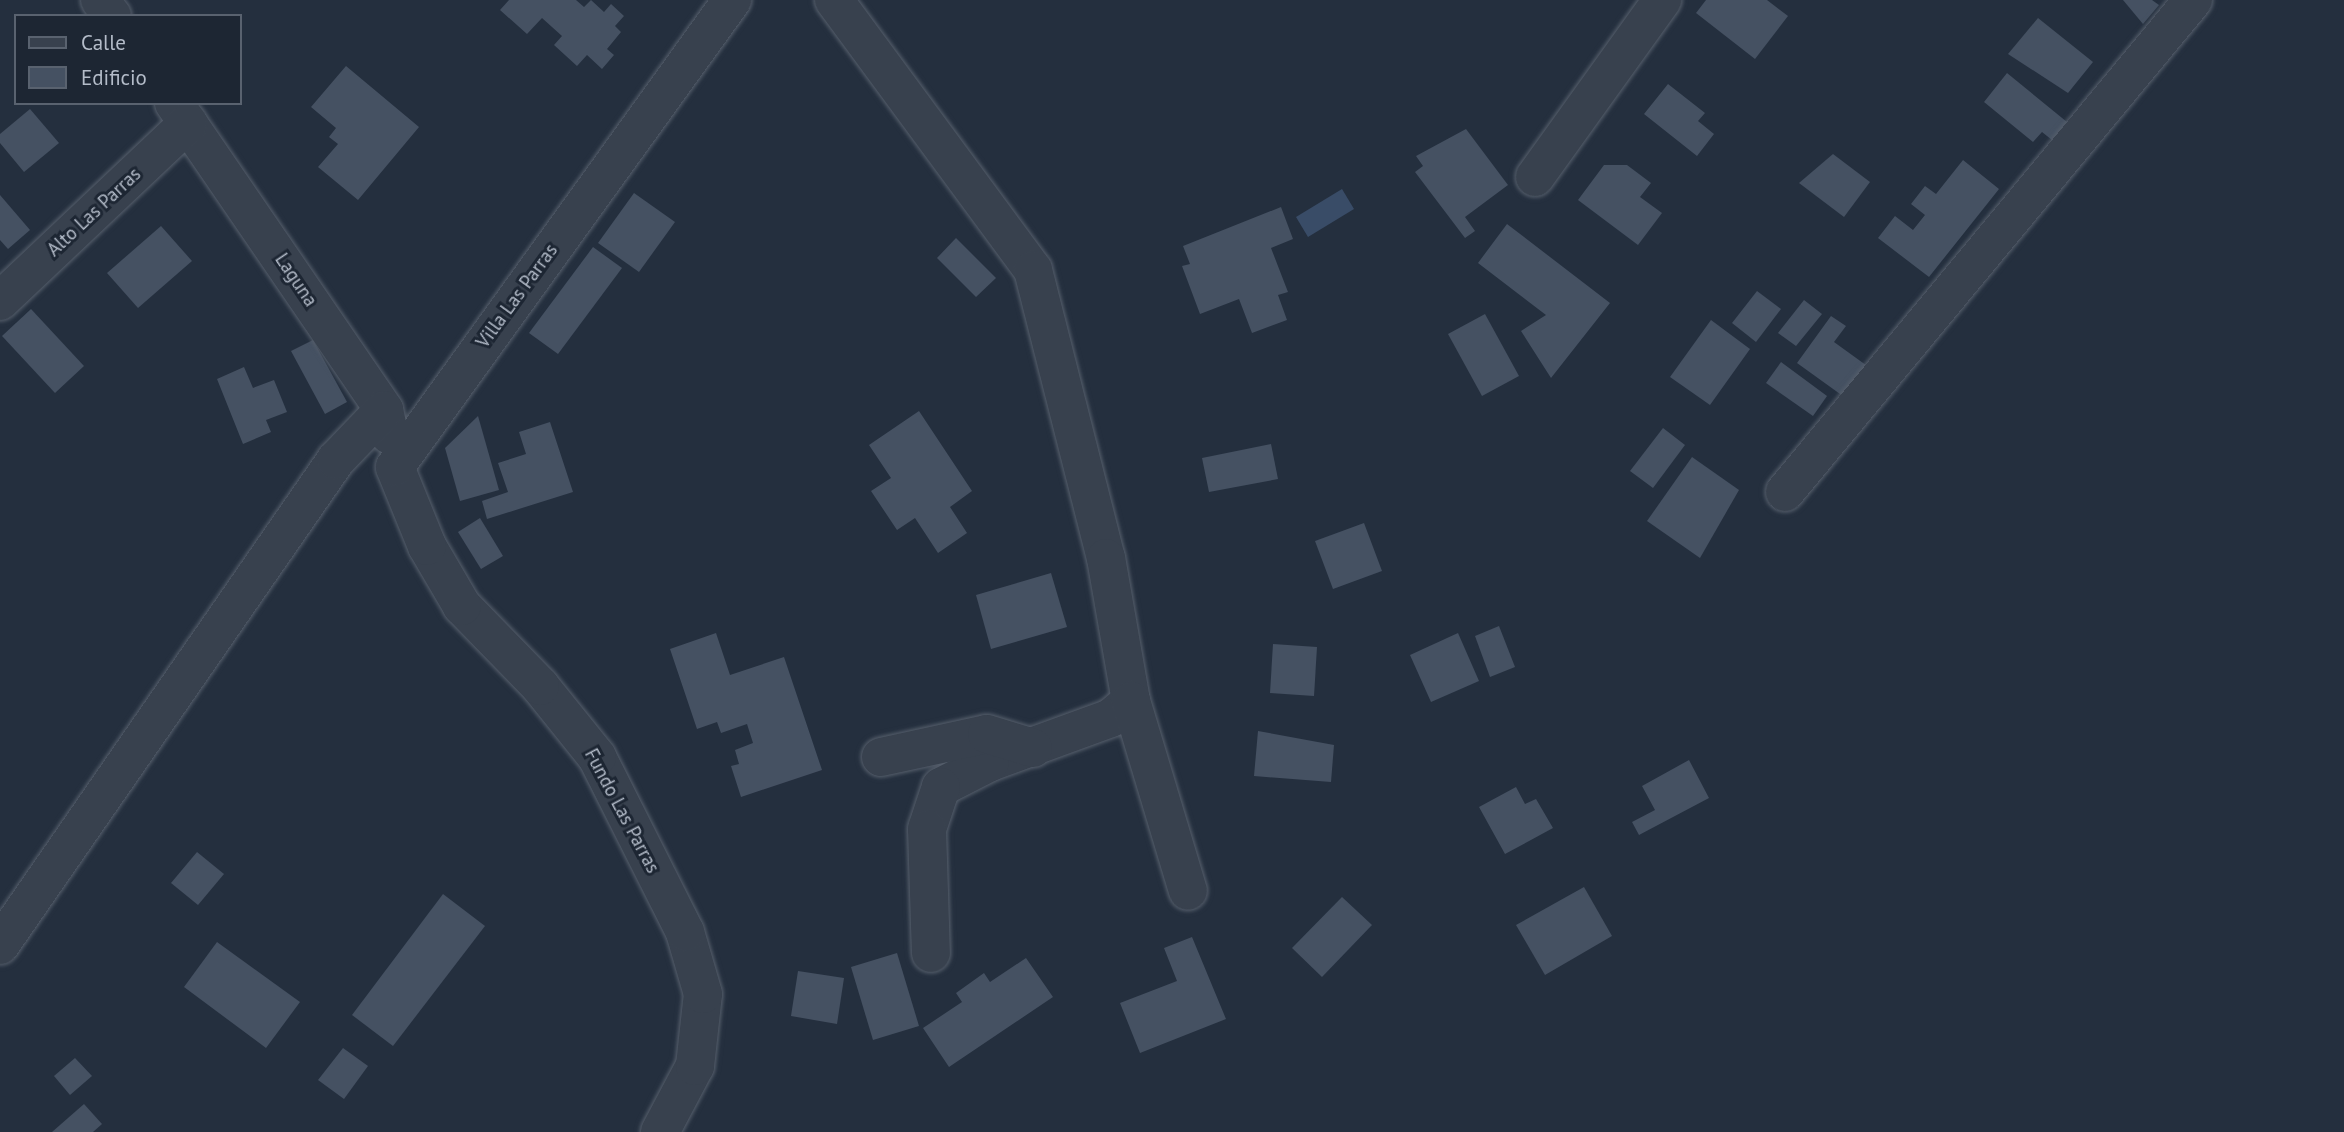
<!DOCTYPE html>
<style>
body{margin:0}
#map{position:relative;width:2344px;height:1132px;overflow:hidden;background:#242f3e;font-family:"PT Sans",sans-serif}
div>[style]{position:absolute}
.water>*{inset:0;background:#394c67}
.building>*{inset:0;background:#455162}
.roads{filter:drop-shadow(0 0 2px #565f6c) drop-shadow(0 0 2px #565f6c)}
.minor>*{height:38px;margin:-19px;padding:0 19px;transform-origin:19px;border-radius:19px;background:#38414e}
span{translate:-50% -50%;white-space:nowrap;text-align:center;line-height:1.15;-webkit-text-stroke:6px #1d2633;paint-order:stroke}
.street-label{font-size:19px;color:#b4bcc9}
.legend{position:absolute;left:14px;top:14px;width:228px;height:91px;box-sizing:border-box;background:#1d2633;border:2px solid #59626f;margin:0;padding:9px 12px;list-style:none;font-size:21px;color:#b4bcc9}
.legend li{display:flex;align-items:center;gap:14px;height:35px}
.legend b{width:35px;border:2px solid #59626f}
</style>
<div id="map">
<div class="water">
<div style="clip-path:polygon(1342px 189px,1354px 209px,1308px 237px,1296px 217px)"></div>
</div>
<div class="building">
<div style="clip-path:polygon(509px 0,576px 0,584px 7px,591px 0,604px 12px,611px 4px,624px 16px,615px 26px,621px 32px,607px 49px,614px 55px,602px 69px,587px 55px,577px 66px,554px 45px,562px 36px,542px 18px,527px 34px,500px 10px)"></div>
<div style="clip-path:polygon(1706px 0,1767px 0,1788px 16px,1755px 59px,1696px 13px)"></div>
<div style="clip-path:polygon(2123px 0,2152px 0,2159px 5px,2143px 24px)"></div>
<div style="clip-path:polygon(2038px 18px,2093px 62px,2068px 93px,2008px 54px)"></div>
<div style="clip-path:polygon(346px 66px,419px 127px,358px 200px,318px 167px,338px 144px,329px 137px,336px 128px,311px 107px)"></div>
<div style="clip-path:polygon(2007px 73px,2067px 122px,2052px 140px,2042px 132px,2033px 142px,1984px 102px)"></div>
<div style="clip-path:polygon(1668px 84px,1705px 113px,1698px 121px,1714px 134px,1697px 156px,1644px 114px)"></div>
<div style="clip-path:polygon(30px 109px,59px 143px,24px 172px,0 143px,0 134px)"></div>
<div style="clip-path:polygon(1466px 129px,1508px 185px,1465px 217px,1475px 231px,1465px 238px,1415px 172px,1423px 166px,1416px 156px)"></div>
<div style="clip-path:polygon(1833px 154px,1870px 182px,1844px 217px,1799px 183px)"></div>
<div style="clip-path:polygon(1963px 160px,1999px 189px,1929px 277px,1878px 238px,1895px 216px,1913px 230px,1925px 215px,1911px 204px,1925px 186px,1936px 194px)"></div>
<div style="clip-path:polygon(1604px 165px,1627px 165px,1651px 183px,1640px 197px,1662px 213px,1638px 245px,1578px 200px)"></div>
<div style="clip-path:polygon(634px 193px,675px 222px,639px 272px,598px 243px)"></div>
<div style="clip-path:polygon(0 195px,30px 230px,8px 249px,0 240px)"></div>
<div style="clip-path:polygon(1281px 207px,1293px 239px,1271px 248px,1288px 292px,1278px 295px,1287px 320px,1252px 333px,1239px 299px,1200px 314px,1182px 266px,1190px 264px,1183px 246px)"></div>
<div style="clip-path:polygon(1507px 224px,1610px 303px,1551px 378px,1521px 331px,1546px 315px,1478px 263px)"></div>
<div style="clip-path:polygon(161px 226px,192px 261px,138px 308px,107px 273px)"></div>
<div style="clip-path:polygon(956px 238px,996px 278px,976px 297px,937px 258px)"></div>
<div style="clip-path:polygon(593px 247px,622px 268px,558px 354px,529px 333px)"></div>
<div style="clip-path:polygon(1757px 291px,1781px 309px,1756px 342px,1732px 323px)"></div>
<div style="clip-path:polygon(1804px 300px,1822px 314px,1796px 346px,1778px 333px)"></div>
<div style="clip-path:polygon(31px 309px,84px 366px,55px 393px,2px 336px)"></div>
<div style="clip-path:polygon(1485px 314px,1519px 376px,1482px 396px,1448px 334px)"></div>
<div style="clip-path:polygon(1831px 316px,1846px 326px,1834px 342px,1870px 368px,1847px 399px,1797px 363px)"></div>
<div style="clip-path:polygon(1711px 320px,1750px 349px,1710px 405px,1670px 377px)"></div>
<div style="clip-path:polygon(313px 340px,347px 402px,325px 414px,291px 351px)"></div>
<div style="clip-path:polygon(1781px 362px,1827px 396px,1813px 416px,1766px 383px)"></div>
<div style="clip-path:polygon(244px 367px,253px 388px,274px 380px,287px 412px,266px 420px,271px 432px,243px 444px,217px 379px)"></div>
<div style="clip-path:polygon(919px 411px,972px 491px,950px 507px,967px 533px,938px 553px,915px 518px,897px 530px,871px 491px,891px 478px,869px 445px)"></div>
<div style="clip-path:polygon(478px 416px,499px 490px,460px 501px,445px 448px)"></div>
<div style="clip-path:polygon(550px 422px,573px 492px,487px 519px,482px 501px,508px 492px,498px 463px,526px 454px,519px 432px)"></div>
<div style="clip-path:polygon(1663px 428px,1685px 445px,1653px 488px,1630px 471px)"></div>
<div style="clip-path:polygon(1271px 444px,1278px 479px,1209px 492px,1202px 458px)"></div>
<div style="clip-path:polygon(1692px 457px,1739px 490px,1700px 558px,1647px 521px)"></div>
<div style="clip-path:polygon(480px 518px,503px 556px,481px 569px,458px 532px)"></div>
<div style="clip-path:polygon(1364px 523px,1382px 571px,1333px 589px,1315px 541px)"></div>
<div style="clip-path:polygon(1051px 573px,1067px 627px,991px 649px,976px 595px)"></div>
<div style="clip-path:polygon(1499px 626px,1515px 667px,1490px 677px,1475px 636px)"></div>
<div style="clip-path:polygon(716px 633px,730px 675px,784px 657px,822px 770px,741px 797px,731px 766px,739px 764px,735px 750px,753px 743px,747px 724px,721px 733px,717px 722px,697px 729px,670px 649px)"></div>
<div style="clip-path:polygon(1458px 633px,1479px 681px,1431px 702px,1410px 655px)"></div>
<div style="clip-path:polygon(1273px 644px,1317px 647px,1314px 696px,1270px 693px)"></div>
<div style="clip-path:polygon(1258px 731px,1334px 745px,1331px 782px,1254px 776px)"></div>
<div style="clip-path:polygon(1689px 760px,1709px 798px,1639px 835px,1632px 822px,1655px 810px,1642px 786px)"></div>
<div style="clip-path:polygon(1516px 787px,1525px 804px,1536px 799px,1553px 828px,1505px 854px,1479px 807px)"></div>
<div style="clip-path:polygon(197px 852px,224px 874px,198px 905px,171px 883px)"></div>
<div style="clip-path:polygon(1584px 887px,1612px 936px,1545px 975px,1516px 925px)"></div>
<div style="clip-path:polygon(443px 894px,485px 926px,393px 1046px,352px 1015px)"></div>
<div style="clip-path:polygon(1342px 897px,1372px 925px,1322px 977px,1292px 948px)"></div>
<div style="clip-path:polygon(1192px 937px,1226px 1019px,1140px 1053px,1120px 1003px,1177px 981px,1164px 948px)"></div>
<div style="clip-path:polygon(217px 942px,300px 1002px,266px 1048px,184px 987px)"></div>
<div style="clip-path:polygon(897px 953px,919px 1026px,873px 1040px,851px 967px)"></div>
<div style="clip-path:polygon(1026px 958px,1053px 997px,949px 1067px,923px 1028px,962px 1002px,956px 993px,984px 973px,990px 982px)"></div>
<div style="clip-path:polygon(798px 971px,844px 978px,837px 1024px,791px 1016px)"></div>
<div style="clip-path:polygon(343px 1048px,368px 1066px,344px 1099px,318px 1080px)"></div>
<div style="clip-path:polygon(75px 1058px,92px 1076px,70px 1095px,54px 1076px)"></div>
<div style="clip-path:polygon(84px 1104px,102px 1124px,93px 1132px,52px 1132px)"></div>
</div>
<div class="roads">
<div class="minor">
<div style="left:100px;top:0;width:20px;rotate:53deg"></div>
<div style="left:834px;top:0;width:335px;rotate:53.6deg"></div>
<div style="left:1033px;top:270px;width:297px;rotate:75.8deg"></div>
<div style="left:1106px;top:558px;width:145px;rotate:80.1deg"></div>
<div style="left:1131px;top:701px;width:26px;rotate:140deg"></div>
<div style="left:1111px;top:718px;width:129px;rotate:160deg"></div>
<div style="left:990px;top:762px;width:55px;rotate:153deg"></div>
<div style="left:941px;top:787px;width:44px;rotate:108.4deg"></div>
<div style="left:927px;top:829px;width:124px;rotate:88.2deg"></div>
<div style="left:174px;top:103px;width:372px;rotate:55.6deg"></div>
<div style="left:384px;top:410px;width:25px;rotate:78deg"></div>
<div style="left:1535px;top:177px;width:218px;rotate:-54.3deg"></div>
<div style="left:0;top:301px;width:259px;rotate:-43.4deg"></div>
<div style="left:1785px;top:492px;width:639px;rotate:-50.33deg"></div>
<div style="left:1131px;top:701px;width:198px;rotate:73.3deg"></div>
<div style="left:881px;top:757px;width:108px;rotate:-12.2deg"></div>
<div style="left:987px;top:734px;width:48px;rotate:16.9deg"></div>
<div style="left:0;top:945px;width:590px;rotate:-55.29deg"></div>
<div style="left:336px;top:460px;width:69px;rotate:-46.2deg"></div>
<div style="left:660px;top:1132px;width:75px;rotate:-62.1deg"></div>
<div style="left:695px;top:1066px;width:72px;rotate:-83.7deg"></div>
<div style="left:703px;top:994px;width:65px;rotate:-106.2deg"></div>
<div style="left:685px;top:932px;width:196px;rotate:-116.7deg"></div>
<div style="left:597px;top:757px;width:91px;rotate:-128.8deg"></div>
<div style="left:540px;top:686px;width:112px;rotate:-134.3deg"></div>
<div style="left:462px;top:606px;width:69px;rotate:-120.3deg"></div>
<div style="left:427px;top:546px;width:85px;rotate:-112.1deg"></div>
<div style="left:395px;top:467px;width:576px;rotate:-54.18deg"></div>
</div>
</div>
<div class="street-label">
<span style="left:94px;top:212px;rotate:-43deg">Alto Las Parras</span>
<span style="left:296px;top:280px;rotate:56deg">Laguna</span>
<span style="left:517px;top:296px;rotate:-54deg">Villa Las Parras</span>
<span style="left:622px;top:811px;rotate:62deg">Fundo Las Parras</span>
</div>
<ul class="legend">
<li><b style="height:9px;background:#38414e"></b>Calle</li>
<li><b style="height:19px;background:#455162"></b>Edificio</li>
</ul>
</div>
